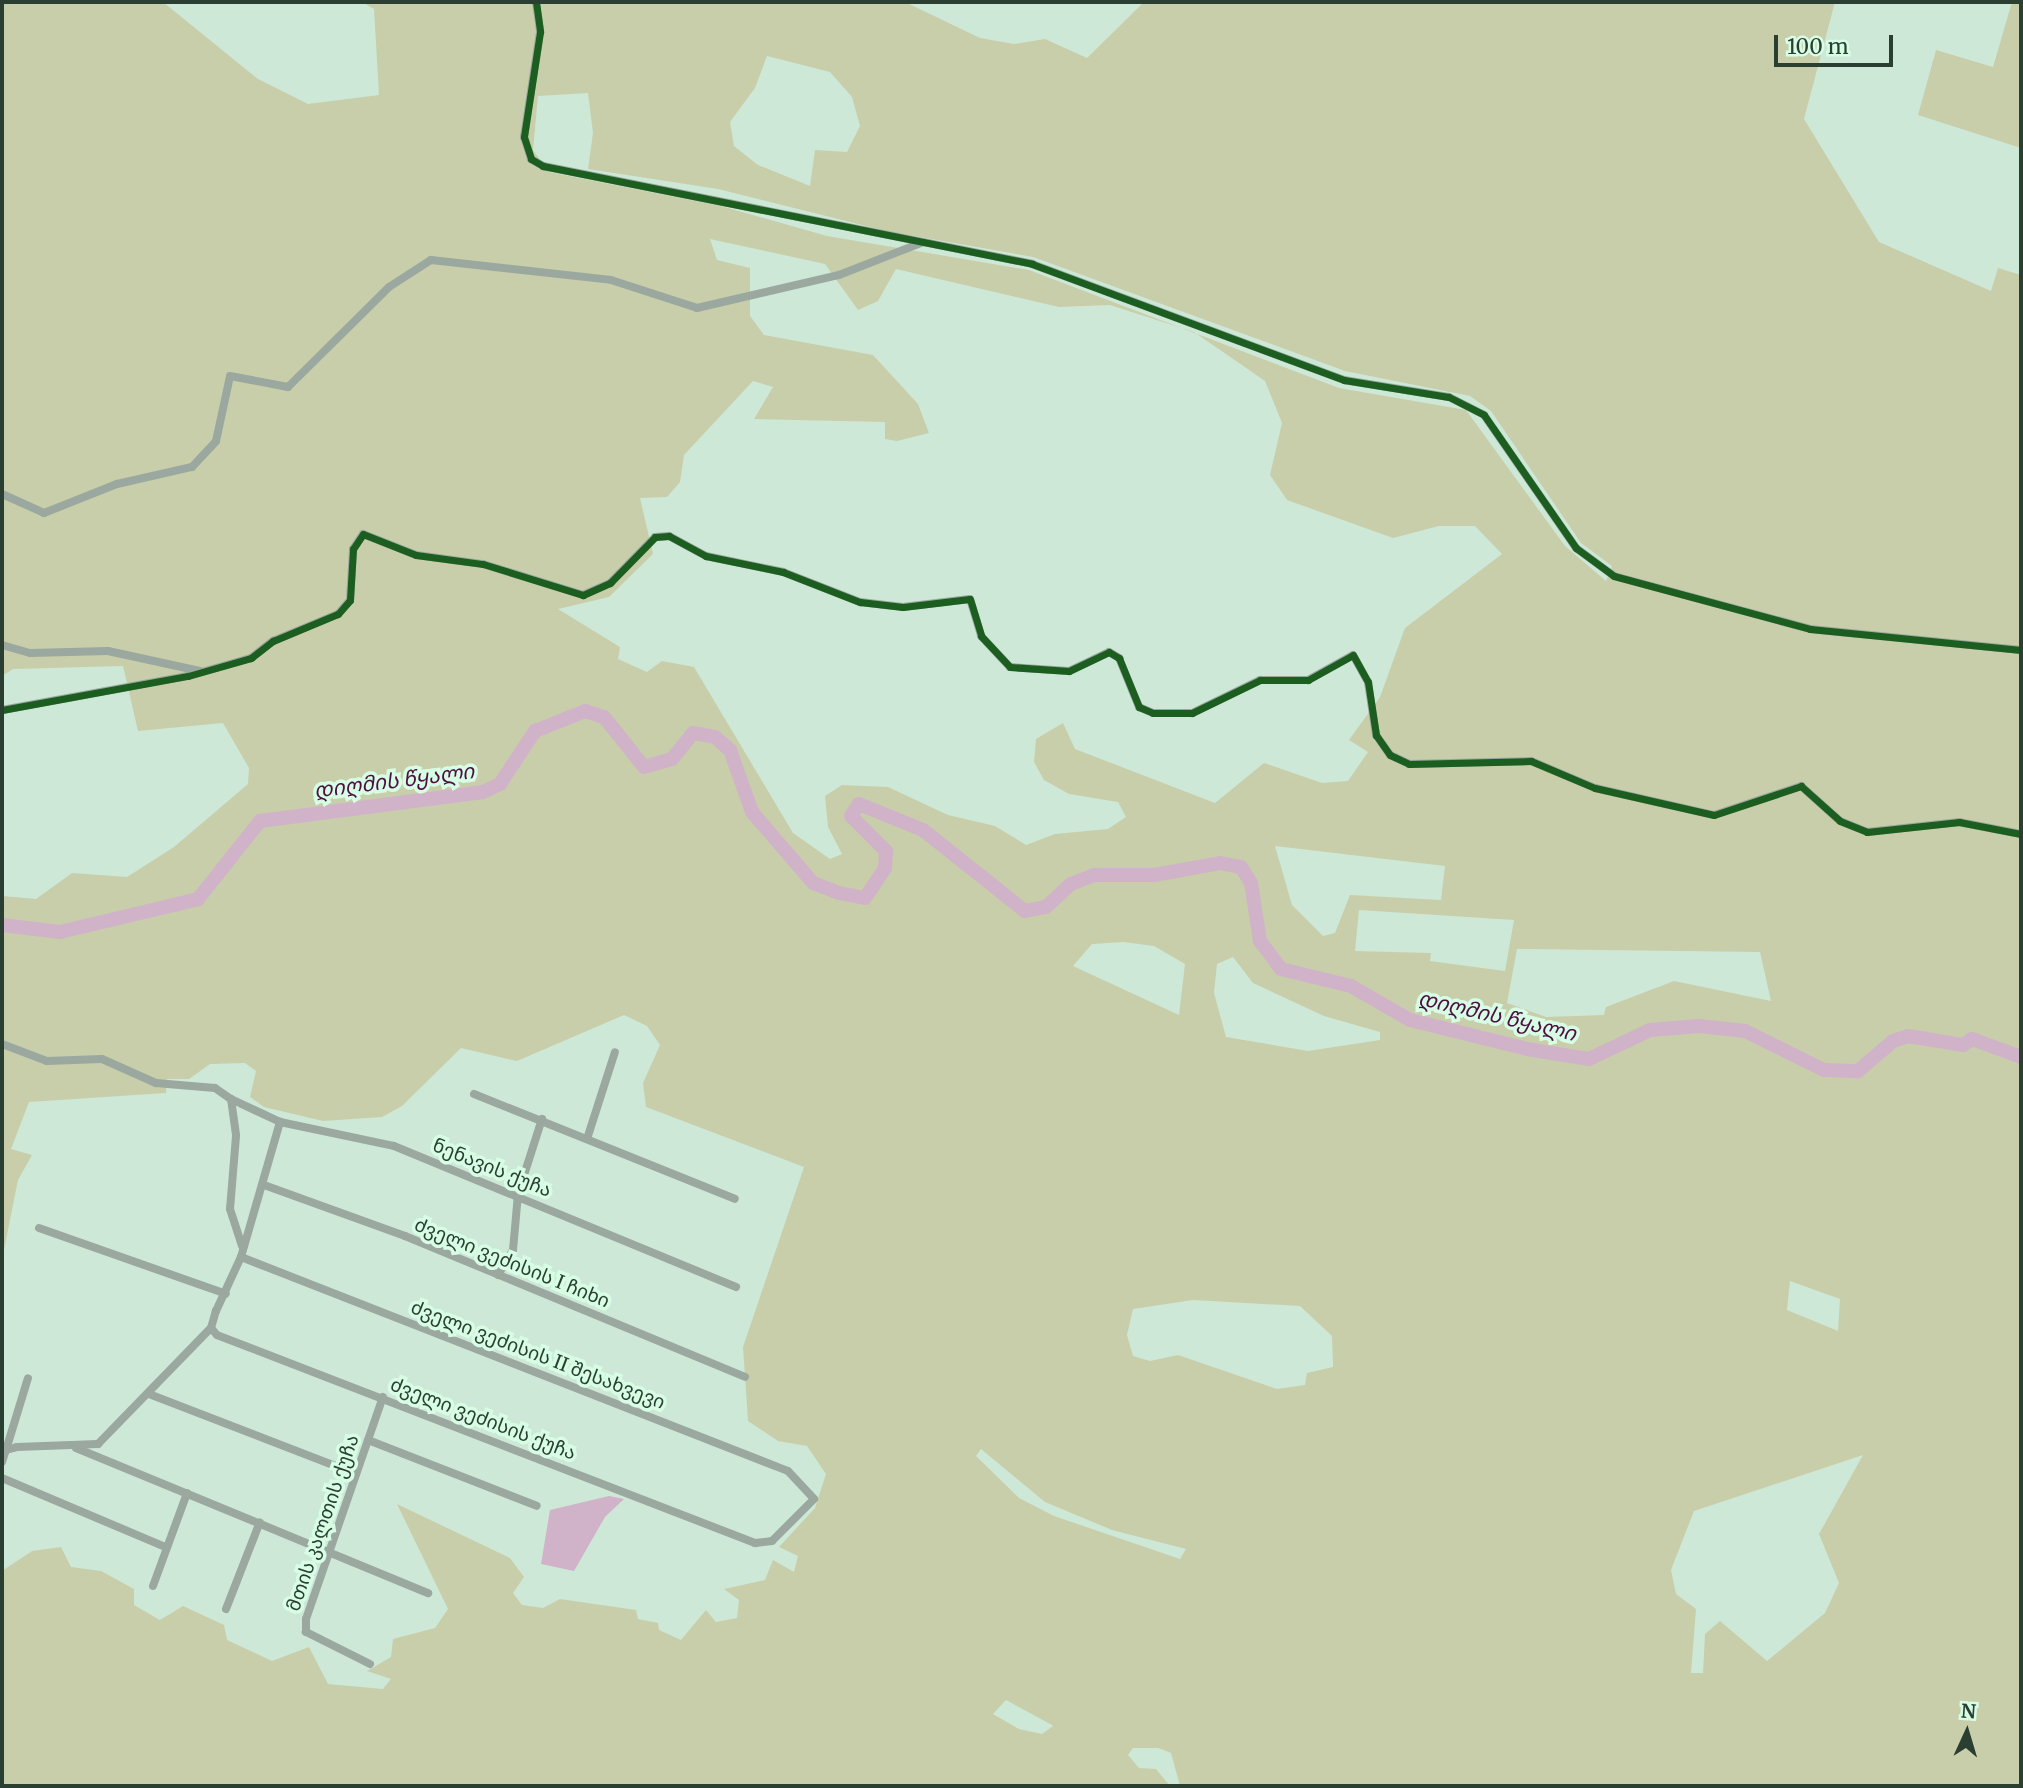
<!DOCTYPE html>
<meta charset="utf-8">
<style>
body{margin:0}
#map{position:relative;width:2023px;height:1788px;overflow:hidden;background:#cee8d7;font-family:Merriweather,"Noto Sans Georgian",serif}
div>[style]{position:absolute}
.green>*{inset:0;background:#c8ceaa}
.water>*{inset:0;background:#d0b3c8}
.river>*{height:14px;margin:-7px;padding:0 7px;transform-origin:7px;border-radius:7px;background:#d0b3c8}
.minor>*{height:8px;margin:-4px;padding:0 4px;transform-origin:4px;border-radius:4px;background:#9ba8a0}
.cycleway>*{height:7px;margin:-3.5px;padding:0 3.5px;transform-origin:3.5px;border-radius:3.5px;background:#1b5e20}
span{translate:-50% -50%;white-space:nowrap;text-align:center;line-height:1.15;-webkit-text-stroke:7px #d7fde5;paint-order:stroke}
.street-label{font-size:19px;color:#2b3e32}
.water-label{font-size:21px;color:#4d0e41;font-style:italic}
.frame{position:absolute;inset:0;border:4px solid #2b3e32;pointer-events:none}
.north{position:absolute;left:1932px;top:1697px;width:70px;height:70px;-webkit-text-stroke:5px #d7fde5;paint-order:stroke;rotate:4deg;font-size:19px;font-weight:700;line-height:28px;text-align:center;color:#2b3e32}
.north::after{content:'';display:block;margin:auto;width:24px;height:32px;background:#2b3e32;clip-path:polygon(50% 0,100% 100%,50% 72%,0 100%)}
.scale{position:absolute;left:1774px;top:35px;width:119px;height:32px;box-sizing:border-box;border:4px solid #2b3e32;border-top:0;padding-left:9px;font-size:21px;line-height:24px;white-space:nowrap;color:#2b3e32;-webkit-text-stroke:5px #d7fde5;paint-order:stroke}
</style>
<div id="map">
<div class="green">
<div style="clip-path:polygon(evenodd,2px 2px,163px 2px,258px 79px,308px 104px,379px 95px,374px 9px,362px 2px,905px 2px,980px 38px,1014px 44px,1045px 39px,1087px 58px,1144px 2px,1835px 2px,1804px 119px,1879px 242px,1991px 291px,1998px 268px,2021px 275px,2021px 1786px,1180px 1786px,1171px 1753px,1158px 1748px,1133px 1748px,1128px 1755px,1139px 1768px,1156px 1769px,1170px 1786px,2px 1786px,2px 1571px,32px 1551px,61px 1547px,71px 1567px,101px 1571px,134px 1589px,134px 1605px,160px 1620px,183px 1606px,224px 1625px,227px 1640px,272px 1661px,309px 1647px,328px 1684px,383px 1689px,391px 1679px,367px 1671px,391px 1657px,393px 1639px,435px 1628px,448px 1609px,397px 1504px,510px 1558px,524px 1577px,513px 1593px,522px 1605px,543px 1608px,560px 1599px,636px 1610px,638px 1619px,658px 1623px,659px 1630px,681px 1640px,706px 1610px,716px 1622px,737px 1618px,739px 1600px,724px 1589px,765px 1580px,773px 1560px,794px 1572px,798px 1556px,779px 1547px,815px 1508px,826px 1474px,807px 1446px,778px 1441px,748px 1421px,743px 1347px,804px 1167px,646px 1107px,643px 1083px,660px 1045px,647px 1026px,624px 1015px,517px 1061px,461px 1048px,402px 1106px,382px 1117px,323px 1121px,264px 1107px,250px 1097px,256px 1071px,245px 1063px,210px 1064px,189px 1079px,167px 1079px,166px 1093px,29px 1102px,11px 1149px,32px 1155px,18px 1180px,2px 1260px,2px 896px,36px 899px,72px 873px,127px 877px,174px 847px,248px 784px,249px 768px,223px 723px,138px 731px,123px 666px,13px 669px,2px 676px,2px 2px,767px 56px,830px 72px,852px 97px,860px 126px,847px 152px,815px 150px,810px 186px,758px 165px,734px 146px,730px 122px,755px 88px,767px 56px,2px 2px,588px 93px,593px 133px,588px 169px,718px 189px,886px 231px,1033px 257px,1345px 371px,1470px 396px,1491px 411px,1581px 543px,1612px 566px,1606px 581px,1565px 546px,1466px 410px,1339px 388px,1029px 270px,827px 236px,721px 206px,549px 172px,533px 150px,538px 96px,588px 93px,2px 2px,710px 239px,825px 264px,858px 310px,878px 301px,896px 269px,1059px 307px,1110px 305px,1194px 332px,1265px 381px,1282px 423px,1270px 475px,1287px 500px,1393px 538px,1439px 526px,1475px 526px,1502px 554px,1405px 628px,1380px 697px,1349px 740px,1368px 752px,1348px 781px,1322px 783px,1264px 763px,1215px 803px,1075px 749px,1063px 723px,1036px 739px,1034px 762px,1044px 780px,1069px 794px,1118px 802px,1126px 817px,1108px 829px,1055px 834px,1026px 845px,995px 826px,948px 815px,888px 787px,842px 785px,825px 796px,828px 827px,842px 854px,830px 859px,793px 833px,694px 667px,662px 661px,647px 672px,618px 659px,620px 647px,558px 609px,609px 597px,653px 554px,640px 498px,667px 497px,680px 482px,684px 455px,753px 381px,773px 387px,754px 419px,885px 422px,885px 439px,897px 441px,929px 433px,918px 404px,873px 355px,764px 335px,750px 316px,750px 268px,717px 260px,710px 239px,2px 2px,1275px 846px,1445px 866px,1441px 900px,1350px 895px,1335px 933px,1323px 936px,1292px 905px,1275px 846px,2px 2px,1359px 910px,1514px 920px,1505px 971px,1430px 961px,1431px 953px,1355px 951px,1359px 910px,2px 2px,1124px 942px,1154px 946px,1185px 964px,1179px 1015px,1073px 966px,1092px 944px,1124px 942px,2px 2px,1517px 949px,1760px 952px,1771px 1001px,1674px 981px,1606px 1007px,1604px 1015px,1546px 1017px,1507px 1003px,1517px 949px,2px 2px,1233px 957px,1253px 983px,1324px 1016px,1380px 1032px,1380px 1040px,1308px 1051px,1226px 1037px,1214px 993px,1217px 964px,1233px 957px,2px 2px,1790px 1281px,1840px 1299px,1838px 1331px,1787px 1310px,1790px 1281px,2px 2px,1193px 1300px,1300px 1306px,1332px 1336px,1333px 1367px,1307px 1373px,1305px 1385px,1277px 1389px,1178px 1355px,1150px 1361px,1133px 1356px,1127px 1335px,1133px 1309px,1193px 1300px,2px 2px,981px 1449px,1045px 1502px,1112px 1530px,1186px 1549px,1180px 1559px,1054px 1516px,1019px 1498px,976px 1456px,981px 1449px,2px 2px,1863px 1455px,1819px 1534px,1839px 1583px,1825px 1613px,1767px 1661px,1720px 1621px,1705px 1634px,1703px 1673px,1691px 1673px,1696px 1609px,1676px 1594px,1671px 1570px,1694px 1511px,1863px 1455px,2px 2px,1006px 1700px,1052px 1725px,1053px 1726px,1042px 1734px,1019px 1729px,993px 1714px,1006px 1700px)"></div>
<div style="clip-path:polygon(2012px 2px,2021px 2px,2021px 148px,1918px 115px,1936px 50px,1993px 67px)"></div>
</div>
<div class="water">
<div style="clip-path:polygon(609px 1496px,624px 1499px,605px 1517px,574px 1571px,541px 1564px,550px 1510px)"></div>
</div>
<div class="river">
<div style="left:2px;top:925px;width:58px;rotate:6.9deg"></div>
<div style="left:60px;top:932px;width:142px;rotate:-13.4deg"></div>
<div style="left:198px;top:899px;width:100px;rotate:-51.5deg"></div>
<div style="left:260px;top:821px;width:225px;rotate:-7.4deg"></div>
<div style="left:483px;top:792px;width:19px;rotate:-25deg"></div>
<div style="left:500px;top:784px;width:64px;rotate:-56.6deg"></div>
<div style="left:535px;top:731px;width:54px;rotate:-21.8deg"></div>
<div style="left:585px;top:711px;width:20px;rotate:18deg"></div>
<div style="left:604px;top:717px;width:64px;rotate:51.3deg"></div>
<div style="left:644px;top:767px;width:29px;rotate:-16deg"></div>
<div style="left:672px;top:759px;width:33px;rotate:-51deg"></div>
<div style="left:693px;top:733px;width:22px;rotate:10deg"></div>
<div style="left:715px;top:737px;width:20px;rotate:41deg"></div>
<div style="left:730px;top:750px;width:66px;rotate:70.5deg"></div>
<div style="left:752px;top:812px;width:94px;rotate:49.3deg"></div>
<div style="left:813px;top:883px;width:28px;rotate:21deg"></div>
<div style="left:839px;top:893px;width:26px;rotate:11deg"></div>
<div style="left:865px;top:898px;width:36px;rotate:-56deg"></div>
<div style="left:885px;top:868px;width:17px;rotate:-87deg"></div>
<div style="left:886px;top:851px;width:49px;rotate:-135deg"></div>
<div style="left:851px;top:816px;width:14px;rotate:-56deg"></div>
<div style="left:859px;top:804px;width:69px;rotate:22.1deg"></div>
<div style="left:923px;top:830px;width:130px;rotate:38.5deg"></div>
<div style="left:1025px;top:911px;width:21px;rotate:-11deg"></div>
<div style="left:1046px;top:907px;width:34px;rotate:-43deg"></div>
<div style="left:1071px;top:884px;width:25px;rotate:-21deg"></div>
<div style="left:1094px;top:875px;width:60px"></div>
<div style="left:1154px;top:875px;width:67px;rotate:-10.3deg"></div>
<div style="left:1220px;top:863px;width:21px;rotate:11deg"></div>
<div style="left:1241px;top:867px;width:19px;rotate:58deg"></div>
<div style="left:1251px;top:883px;width:59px;rotate:81.2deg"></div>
<div style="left:1260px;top:941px;width:35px;rotate:53deg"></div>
<div style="left:1281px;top:969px;width:72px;rotate:13.7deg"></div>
<div style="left:1351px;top:986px;width:68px;rotate:30deg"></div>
<div style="left:1410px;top:1020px;width:121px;rotate:13.9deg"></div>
<div style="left:1527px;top:1049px;width:63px;rotate:9.2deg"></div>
<div style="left:1589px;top:1059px;width:68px;rotate:-25.4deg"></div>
<div style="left:1650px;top:1030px;width:49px;rotate:-4.7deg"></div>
<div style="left:1699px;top:1026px;width:46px;rotate:6.2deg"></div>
<div style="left:1745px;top:1031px;width:88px;rotate:26.3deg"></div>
<div style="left:1824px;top:1070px;width:34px;rotate:2deg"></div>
<div style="left:1858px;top:1071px;width:46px;rotate:-40.6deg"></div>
<div style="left:1893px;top:1041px;width:16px;rotate:-18deg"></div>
<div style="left:1908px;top:1036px;width:56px;rotate:9.3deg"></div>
<div style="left:1963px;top:1045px;width:11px;rotate:-34deg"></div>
<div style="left:1972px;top:1039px;width:52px;rotate:20.2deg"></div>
</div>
<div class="minor">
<div style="left:536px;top:2px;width:30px;rotate:82deg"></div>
<div style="left:540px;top:32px;width:106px;rotate:98.7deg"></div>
<div style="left:524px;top:137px;width:23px;rotate:72deg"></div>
<div style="left:531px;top:159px;width:14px;rotate:30deg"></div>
<div style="left:543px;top:166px;width:499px;rotate:11.3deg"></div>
<div style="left:1032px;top:264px;width:333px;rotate:20.4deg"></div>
<div style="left:1344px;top:380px;width:106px;rotate:9.2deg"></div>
<div style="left:1449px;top:397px;width:39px;rotate:27deg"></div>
<div style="left:1484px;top:415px;width:162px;rotate:55.3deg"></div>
<div style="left:1576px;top:548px;width:47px;rotate:36.4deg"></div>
<div style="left:1614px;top:576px;width:203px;rotate:15.1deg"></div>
<div style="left:1810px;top:629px;width:212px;rotate:5.7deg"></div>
<div style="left:2px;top:494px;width:46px;rotate:24.3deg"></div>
<div style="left:44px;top:513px;width:79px;rotate:-21.7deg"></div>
<div style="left:117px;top:484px;width:77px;rotate:-12.8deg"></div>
<div style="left:192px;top:467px;width:35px;rotate:-47deg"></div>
<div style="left:216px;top:441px;width:66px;rotate:-77.8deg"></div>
<div style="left:230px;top:376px;width:59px;rotate:10.7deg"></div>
<div style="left:288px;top:387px;width:142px;rotate:-44.7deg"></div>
<div style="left:389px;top:287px;width:50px;rotate:-32.7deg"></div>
<div style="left:431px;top:260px;width:181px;rotate:6.3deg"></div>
<div style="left:611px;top:280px;width:90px;rotate:18deg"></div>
<div style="left:697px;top:308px;width:146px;rotate:-13.1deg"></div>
<div style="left:839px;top:275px;width:90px;rotate:-21.4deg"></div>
<div style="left:2px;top:645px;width:29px;rotate:16deg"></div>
<div style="left:30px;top:653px;width:78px;rotate:-1.5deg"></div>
<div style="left:108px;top:651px;width:94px;rotate:12.3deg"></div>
<div style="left:2px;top:710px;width:189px;rotate:-10.4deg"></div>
<div style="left:188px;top:676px;width:66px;rotate:-15.9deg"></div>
<div style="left:251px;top:658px;width:28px;rotate:-38deg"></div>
<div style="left:273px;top:641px;width:70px;rotate:-22.6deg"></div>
<div style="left:338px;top:614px;width:18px;rotate:-49deg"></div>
<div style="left:350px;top:600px;width:51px;rotate:-86.6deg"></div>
<div style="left:353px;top:549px;width:18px;rotate:-56deg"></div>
<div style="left:363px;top:534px;width:57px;rotate:21.6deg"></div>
<div style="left:416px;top:555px;width:68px;rotate:7.7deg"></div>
<div style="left:483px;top:564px;width:105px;rotate:17.2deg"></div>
<div style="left:583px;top:595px;width:30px;rotate:-24deg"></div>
<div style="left:610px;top:583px;width:64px;rotate:-45.6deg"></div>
<div style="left:655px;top:537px;width:14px;rotate:-4deg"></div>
<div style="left:669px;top:536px;width:42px;rotate:28.4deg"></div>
<div style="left:706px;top:556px;width:79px;rotate:11.7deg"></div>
<div style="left:783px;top:572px;width:83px;rotate:21.3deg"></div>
<div style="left:860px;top:602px;width:43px;rotate:6.6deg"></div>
<div style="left:903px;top:607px;width:67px;rotate:-6.8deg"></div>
<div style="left:970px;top:599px;width:39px;rotate:73deg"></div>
<div style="left:981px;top:636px;width:42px;rotate:46.9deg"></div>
<div style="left:1010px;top:667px;width:59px;rotate:3.9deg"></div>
<div style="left:1069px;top:671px;width:44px;rotate:-25.4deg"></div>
<div style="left:1109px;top:652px;width:12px;rotate:31deg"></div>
<div style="left:1119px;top:658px;width:53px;rotate:67.8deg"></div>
<div style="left:1139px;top:707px;width:15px;rotate:23deg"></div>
<div style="left:1153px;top:713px;width:39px"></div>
<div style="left:1192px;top:713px;width:76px;rotate:-25.9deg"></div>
<div style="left:1260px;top:680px;width:48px"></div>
<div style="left:1308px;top:680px;width:51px;rotate:-29.1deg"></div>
<div style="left:1353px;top:655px;width:31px;rotate:61deg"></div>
<div style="left:1368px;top:682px;width:54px;rotate:81.4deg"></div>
<div style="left:1376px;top:735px;width:24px;rotate:55deg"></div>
<div style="left:1390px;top:755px;width:21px;rotate:25deg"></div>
<div style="left:1409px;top:764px;width:122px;rotate:-1.4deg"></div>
<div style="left:1531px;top:761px;width:69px;rotate:22.9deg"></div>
<div style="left:1595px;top:788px;width:122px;rotate:12.8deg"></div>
<div style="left:1714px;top:815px;width:92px;rotate:-18.4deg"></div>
<div style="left:1801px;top:786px;width:52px;rotate:41.9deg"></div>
<div style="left:1840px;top:821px;width:29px;rotate:22deg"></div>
<div style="left:1867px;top:832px;width:93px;rotate:-6.2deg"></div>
<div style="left:1959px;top:822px;width:63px;rotate:11deg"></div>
<div style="left:2px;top:1044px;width:48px;rotate:20.7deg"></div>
<div style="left:47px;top:1061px;width:55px;rotate:-2.1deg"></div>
<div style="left:102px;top:1059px;width:59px;rotate:24deg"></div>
<div style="left:156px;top:1083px;width:59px;rotate:4.8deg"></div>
<div style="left:215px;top:1088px;width:19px;rotate:35deg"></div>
<div style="left:231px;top:1099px;width:37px;rotate:82deg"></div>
<div style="left:236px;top:1136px;width:73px;rotate:94.7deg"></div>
<div style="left:230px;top:1209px;width:39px;rotate:72deg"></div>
<div style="left:474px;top:1094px;width:281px;rotate:21.9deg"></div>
<div style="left:231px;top:1099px;width:54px;rotate:25.1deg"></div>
<div style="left:280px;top:1122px;width:116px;rotate:11.9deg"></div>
<div style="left:394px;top:1146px;width:370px;rotate:22.4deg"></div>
<div style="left:587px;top:1139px;width:91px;rotate:-72.2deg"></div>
<div style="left:264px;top:1185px;width:150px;rotate:19.9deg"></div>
<div style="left:405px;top:1236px;width:368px;rotate:22.5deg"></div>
<div style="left:39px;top:1228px;width:198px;rotate:19.4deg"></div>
<div style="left:241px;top:1257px;width:587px;rotate:21.37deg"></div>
<div style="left:788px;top:1471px;width:38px;rotate:47deg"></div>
<div style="left:814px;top:1499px;width:59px;rotate:135deg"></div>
<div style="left:772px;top:1541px;width:17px;rotate:173deg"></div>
<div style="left:755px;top:1543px;width:577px;rotate:-158.86deg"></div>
<div style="left:217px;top:1335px;width:9px;rotate:-131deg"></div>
<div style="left:211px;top:1328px;width:18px;rotate:-74deg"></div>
<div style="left:216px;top:1311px;width:60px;rotate:-65.2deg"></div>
<div style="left:241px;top:1257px;width:141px;rotate:-73.9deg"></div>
<div style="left:498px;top:1275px;width:29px;rotate:-59deg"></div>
<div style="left:513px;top:1250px;width:56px;rotate:-84.9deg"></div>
<div style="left:518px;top:1194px;width:79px;rotate:-72.3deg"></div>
<div style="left:149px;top:1394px;width:222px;rotate:21.1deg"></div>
<div style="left:368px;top:1440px;width:181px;rotate:21.3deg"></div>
<div style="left:76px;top:1448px;width:381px;rotate:22.4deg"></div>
<div style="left:6px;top:1450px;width:75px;rotate:-73deg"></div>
<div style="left:2px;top:1462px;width:13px;rotate:-72deg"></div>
<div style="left:6px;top:1450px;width:11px;rotate:-15deg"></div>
<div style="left:17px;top:1447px;width:81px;rotate:-2.1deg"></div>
<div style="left:98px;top:1444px;width:162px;rotate:-45.8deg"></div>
<div style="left:2px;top:1478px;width:177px;rotate:22.9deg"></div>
<div style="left:153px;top:1586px;width:99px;rotate:-69.9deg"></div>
<div style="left:226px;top:1609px;width:93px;rotate:-68.7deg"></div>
<div style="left:370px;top:1664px;width:72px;rotate:-153.4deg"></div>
<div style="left:306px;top:1632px;width:13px;rotate:-90deg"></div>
<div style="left:306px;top:1619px;width:235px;rotate:-70.9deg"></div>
</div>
<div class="cycleway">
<div style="left:536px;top:2px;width:30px;rotate:82deg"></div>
<div style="left:540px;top:32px;width:106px;rotate:98.7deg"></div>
<div style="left:524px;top:137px;width:23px;rotate:72deg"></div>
<div style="left:531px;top:159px;width:14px;rotate:30deg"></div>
<div style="left:543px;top:166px;width:499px;rotate:11.3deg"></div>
<div style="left:1032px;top:264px;width:333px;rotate:20.4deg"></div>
<div style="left:1344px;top:380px;width:106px;rotate:9.2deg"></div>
<div style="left:1449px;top:397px;width:39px;rotate:27deg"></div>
<div style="left:1484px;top:415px;width:162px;rotate:55.3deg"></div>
<div style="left:1576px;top:548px;width:47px;rotate:36.4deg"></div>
<div style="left:1614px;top:576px;width:203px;rotate:15.1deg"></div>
<div style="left:1810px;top:629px;width:212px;rotate:5.7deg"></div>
<div style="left:2px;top:710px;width:189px;rotate:-10.4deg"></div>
<div style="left:188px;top:676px;width:66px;rotate:-15.9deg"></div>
<div style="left:251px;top:658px;width:28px;rotate:-38deg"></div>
<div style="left:273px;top:641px;width:70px;rotate:-22.6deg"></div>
<div style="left:338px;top:614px;width:18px;rotate:-49deg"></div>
<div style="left:350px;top:600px;width:51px;rotate:-86.6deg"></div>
<div style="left:353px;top:549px;width:18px;rotate:-56deg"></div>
<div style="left:363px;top:534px;width:57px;rotate:21.6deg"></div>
<div style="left:416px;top:555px;width:68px;rotate:7.7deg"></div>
<div style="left:483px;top:564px;width:105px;rotate:17.2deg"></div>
<div style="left:583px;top:595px;width:30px;rotate:-24deg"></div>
<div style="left:610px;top:583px;width:64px;rotate:-45.6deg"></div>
<div style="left:655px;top:537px;width:14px;rotate:-4deg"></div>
<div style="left:669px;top:536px;width:42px;rotate:28.4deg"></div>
<div style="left:706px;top:556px;width:79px;rotate:11.7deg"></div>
<div style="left:783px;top:572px;width:83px;rotate:21.3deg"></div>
<div style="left:860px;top:602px;width:43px;rotate:6.6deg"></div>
<div style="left:903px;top:607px;width:67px;rotate:-6.8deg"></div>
<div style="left:970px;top:599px;width:39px;rotate:73deg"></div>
<div style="left:981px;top:636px;width:42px;rotate:46.9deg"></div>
<div style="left:1010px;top:667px;width:59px;rotate:3.9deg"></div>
<div style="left:1069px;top:671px;width:44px;rotate:-25.4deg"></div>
<div style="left:1109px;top:652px;width:12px;rotate:31deg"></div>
<div style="left:1119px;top:658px;width:53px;rotate:67.8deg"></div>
<div style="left:1139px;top:707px;width:15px;rotate:23deg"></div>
<div style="left:1153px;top:713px;width:39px"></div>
<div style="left:1192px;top:713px;width:76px;rotate:-25.9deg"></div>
<div style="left:1260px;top:680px;width:48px"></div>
<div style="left:1308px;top:680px;width:51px;rotate:-29.1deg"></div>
<div style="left:1353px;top:655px;width:31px;rotate:61deg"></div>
<div style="left:1368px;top:682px;width:54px;rotate:81.4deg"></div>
<div style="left:1376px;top:735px;width:24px;rotate:55deg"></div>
<div style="left:1390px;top:755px;width:21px;rotate:25deg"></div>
<div style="left:1409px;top:764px;width:122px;rotate:-1.4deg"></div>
<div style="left:1531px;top:761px;width:69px;rotate:22.9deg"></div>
<div style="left:1595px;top:788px;width:122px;rotate:12.8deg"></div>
<div style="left:1714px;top:815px;width:92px;rotate:-18.4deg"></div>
<div style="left:1801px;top:786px;width:52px;rotate:41.9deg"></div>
<div style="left:1840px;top:821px;width:29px;rotate:22deg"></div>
<div style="left:1867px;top:832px;width:93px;rotate:-6.2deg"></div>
<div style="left:1959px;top:822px;width:63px;rotate:11deg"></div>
</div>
<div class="street-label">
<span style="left:492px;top:1168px;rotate:22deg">ნენავის ქუჩა</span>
<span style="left:512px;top:1263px;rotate:22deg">ძველი ვეძისის I ჩიხი</span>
<span style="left:538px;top:1355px;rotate:21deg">ძველი ვეძისის II შესახვევი</span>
<span style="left:483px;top:1419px;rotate:21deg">ძველი ვეძისის ქუჩა</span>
<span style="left:323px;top:1523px;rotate:-71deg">მთის კალთის ქუჩა</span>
</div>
<div class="water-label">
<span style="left:394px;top:781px;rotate:-7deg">დიღმის წყალი</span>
<span style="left:1497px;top:1016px;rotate:13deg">დიღმის წყალი</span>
</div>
<div class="frame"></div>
<div class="north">N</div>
<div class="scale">100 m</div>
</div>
